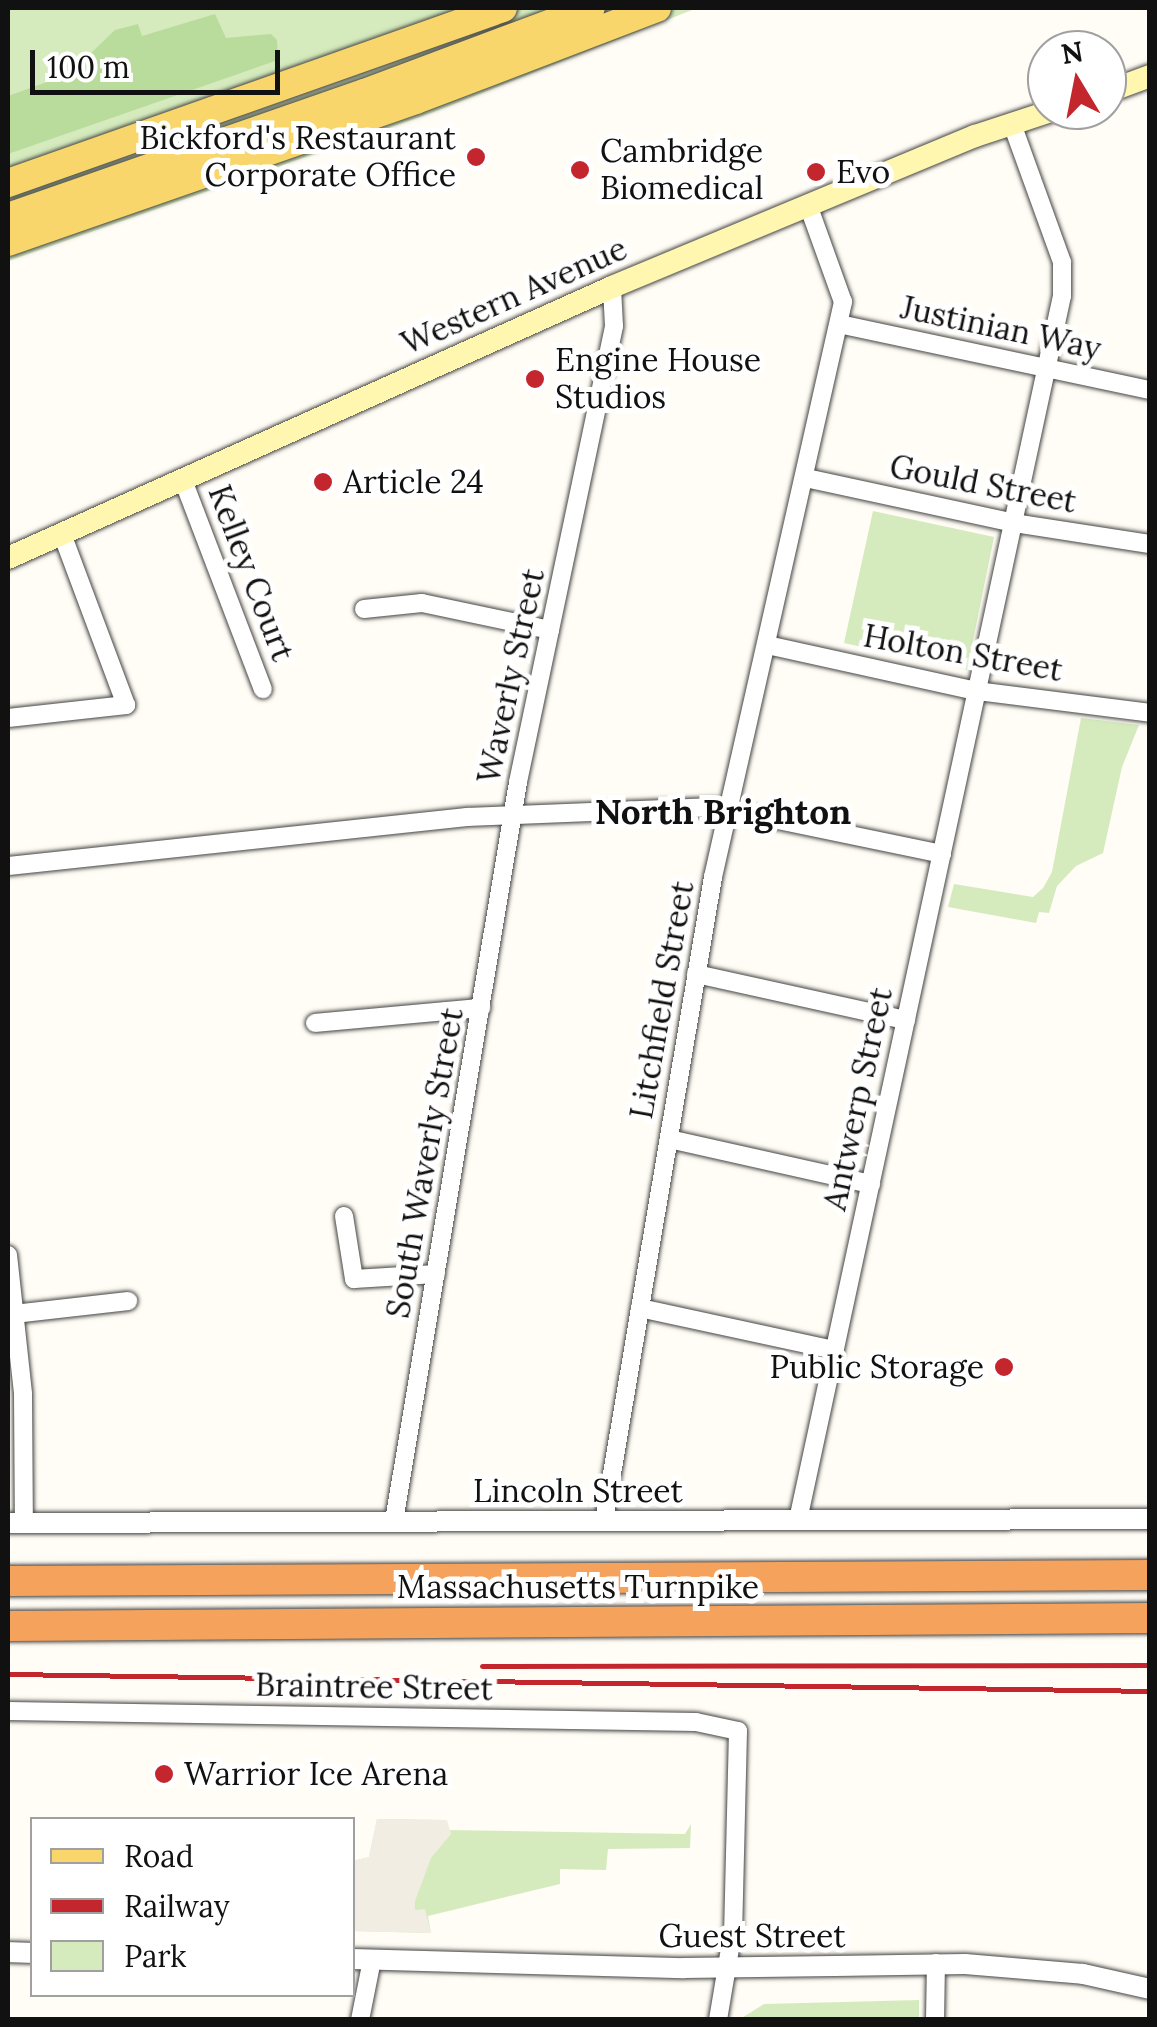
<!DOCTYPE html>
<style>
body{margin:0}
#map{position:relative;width:1157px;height:2027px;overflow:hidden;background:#fffdf5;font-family:Lora,serif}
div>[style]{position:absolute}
.green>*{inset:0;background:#d5ebbd}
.forest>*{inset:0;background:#b9dc9c}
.plaza>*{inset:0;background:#f1ede2}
.roads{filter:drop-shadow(0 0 2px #444) drop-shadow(0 0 2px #444)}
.minor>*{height:18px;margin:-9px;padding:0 9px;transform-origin:9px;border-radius:9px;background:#fff}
.tertiary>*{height:20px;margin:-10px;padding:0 10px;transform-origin:10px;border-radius:10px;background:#fff}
.secondary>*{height:22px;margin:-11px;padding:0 11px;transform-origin:11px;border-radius:11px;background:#fff6b0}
.primary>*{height:28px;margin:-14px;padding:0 14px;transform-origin:14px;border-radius:14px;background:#f9d66b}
.motorway>*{height:30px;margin:-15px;padding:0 15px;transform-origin:15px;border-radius:15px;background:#f5a25d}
.rail>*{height:5px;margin:-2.5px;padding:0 2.5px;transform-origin:2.5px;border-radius:2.5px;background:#c4262e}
.dots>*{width:28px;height:28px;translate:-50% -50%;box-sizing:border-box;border:5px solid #fff;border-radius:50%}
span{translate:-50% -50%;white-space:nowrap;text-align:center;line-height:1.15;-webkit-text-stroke:10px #fff;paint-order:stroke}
.poi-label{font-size:32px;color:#111}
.right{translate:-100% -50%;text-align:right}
.left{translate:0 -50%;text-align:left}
.street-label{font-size:32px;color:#111}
.neighbourhood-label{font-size:35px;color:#111;font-weight:700}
.frame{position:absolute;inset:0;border:10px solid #111;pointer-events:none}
.legend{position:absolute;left:30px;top:1817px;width:325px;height:180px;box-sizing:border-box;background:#fff;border:2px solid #a0a0a0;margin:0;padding:12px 18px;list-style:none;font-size:30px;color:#111}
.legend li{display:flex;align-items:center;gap:20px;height:50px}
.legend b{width:50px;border:2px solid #a0a0a0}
.north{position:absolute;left:1027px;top:30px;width:100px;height:100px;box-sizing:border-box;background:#fff;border:2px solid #a0a0a0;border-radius:50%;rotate:350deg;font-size:28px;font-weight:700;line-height:40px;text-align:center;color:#111}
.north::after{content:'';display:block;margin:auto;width:35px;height:45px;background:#c4262e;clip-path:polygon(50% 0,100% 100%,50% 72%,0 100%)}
.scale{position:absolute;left:30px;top:50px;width:250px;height:45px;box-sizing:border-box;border:5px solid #111;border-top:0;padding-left:12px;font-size:30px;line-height:35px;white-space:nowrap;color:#111;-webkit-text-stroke:8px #fff;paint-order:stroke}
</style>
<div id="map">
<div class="green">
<div style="clip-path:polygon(8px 8px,697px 8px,434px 112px,8px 261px)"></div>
<div style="clip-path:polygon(873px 511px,994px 537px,967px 670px,844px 643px)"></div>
<div style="clip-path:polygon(1081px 718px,1139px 725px,1122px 767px,1103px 853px,1076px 866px,1057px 886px,1049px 913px,1039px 912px,1036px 923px,948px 907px,954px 884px,1033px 897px,1043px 888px,1052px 872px)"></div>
<div style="clip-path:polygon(377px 1819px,447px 1820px,447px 1830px,685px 1834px,691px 1824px,690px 1848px,608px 1849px,606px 1870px,560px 1869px,560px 1884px,428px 1916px,431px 1933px,353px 1931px,353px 1861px,369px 1857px)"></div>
<div style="clip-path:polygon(919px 2000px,919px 2019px,740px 2019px,764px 2004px)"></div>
</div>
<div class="forest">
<div style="clip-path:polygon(215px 14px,226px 38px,271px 34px,277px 40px,278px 60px,8px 154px,8px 96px,69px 74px,115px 30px,138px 24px,142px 36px)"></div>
</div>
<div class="plaza">
<div style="clip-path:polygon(377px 1819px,447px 1820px,451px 1834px,431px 1858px,415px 1901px,415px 1910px,425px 1909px,431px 1933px,353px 1931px,353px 1861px,369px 1857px)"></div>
</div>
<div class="roads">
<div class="minor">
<div style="left:839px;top:324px;width:318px;rotate:12deg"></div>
<div style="left:806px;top:478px;width:213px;rotate:12.2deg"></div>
<div style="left:1014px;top:523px;width:138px;rotate:8.8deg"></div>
<div style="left:183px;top:480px;width:224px;rotate:69.1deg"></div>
<div style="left:364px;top:609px;width:58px;rotate:-5.9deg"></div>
<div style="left:422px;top:603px;width:131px;rotate:11.9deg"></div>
<div style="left:767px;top:645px;width:215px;rotate:12.4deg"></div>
<div style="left:977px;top:691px;width:174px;rotate:7.2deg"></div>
<div style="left:8px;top:718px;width:119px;rotate:-6.3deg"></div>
<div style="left:126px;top:705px;width:183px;rotate:-110.5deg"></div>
<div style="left:8px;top:866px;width:462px;rotate:-6.1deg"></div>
<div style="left:467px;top:817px;width:248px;rotate:-2.3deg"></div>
<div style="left:715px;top:807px;width:232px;rotate:11.7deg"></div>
<div style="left:696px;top:974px;width:215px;rotate:12.4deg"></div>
<div style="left:315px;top:1023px;width:167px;rotate:-5.2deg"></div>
<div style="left:669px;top:1139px;width:207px;rotate:12.6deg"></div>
<div style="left:344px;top:1216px;width:64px;rotate:81deg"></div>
<div style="left:354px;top:1279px;width:82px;rotate:-3.5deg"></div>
<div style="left:8px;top:1255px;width:140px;rotate:83.8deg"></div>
<div style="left:23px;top:1394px;width:129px;rotate:89.6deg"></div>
<div style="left:640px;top:1308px;width:199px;rotate:12.2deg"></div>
<div style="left:14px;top:1314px;width:115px;rotate:-6.5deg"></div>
<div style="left:798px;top:1520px;width:1252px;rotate:-77.83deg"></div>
<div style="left:1062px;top:296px;width:34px;rotate:-90deg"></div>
<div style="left:1062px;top:262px;width:147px;rotate:-109.9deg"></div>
<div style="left:394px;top:1521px;width:749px;rotate:-80.47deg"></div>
<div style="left:518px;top:782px;width:466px;rotate:-78.1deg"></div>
<div style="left:614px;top:326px;width:39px;rotate:-93deg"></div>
<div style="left:604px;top:1521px;width:653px;rotate:-80.39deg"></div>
<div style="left:713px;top:877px;width:590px;rotate:-77.26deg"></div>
<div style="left:843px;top:302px;width:103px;rotate:-109.8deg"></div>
<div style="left:8px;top:1711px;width:688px;rotate:0.92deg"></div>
<div style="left:696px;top:1722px;width:43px;rotate:12.1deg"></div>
<div style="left:738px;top:1731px;width:200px;rotate:91.4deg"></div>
<div style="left:733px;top:1931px;width:90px;rotate:99.6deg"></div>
<div style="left:360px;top:2020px;width:61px;rotate:-78.7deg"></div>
<div style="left:935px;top:2020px;width:57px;rotate:-89deg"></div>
</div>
<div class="tertiary">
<div style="left:8px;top:1523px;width:1142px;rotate:-0.2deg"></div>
<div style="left:8px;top:1952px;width:24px;rotate:2deg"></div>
<div style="left:352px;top:1959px;width:332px;rotate:1.6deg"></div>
<div style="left:684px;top:1968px;width:281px;rotate:-0.8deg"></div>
<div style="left:965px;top:1964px;width:118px;rotate:4.8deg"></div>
<div style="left:1083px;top:1974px;width:69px;rotate:12.6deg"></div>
</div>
<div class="secondary">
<div style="left:1107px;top:92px;width:46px;rotate:-20.4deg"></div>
<div style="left:8px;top:558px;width:662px;rotate:-24.16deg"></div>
<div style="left:612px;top:287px;width:393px;rotate:-22.6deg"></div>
<div style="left:975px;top:136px;width:83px;rotate:-18.2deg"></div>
</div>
<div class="primary">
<div style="left:8px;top:183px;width:525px;rotate:-19.47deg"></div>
<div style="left:8px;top:217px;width:377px;rotate:-19.2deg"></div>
<div style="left:364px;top:93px;width:242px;rotate:-20.5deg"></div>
<div style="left:8px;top:242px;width:432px;rotate:-19.2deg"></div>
<div style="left:416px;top:100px;width:258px;rotate:-20.9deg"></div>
</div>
<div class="motorway">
<div style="left:8px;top:1581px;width:1142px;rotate:-0.3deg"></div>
<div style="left:8px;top:1626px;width:1142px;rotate:-0.4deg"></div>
</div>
</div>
<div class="rail">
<div style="left:482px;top:1666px;width:668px;rotate:-0.09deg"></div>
<div style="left:8px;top:1674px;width:1142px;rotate:0.85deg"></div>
</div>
<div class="dots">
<div style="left:476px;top:157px;background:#c4262e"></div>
<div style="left:580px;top:170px;background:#c4262e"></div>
<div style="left:816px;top:172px;background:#c4262e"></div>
<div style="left:535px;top:379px;background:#c4262e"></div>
<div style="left:323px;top:482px;background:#c4262e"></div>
<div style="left:1004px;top:1367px;background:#c4262e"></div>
<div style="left:164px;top:1774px;background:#c4262e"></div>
</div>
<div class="poi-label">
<span class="right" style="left:456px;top:157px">Bickford's Restaurant<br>Corporate Office</span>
<span class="left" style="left:600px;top:170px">Cambridge<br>Biomedical</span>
<span class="left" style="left:836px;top:172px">Evo</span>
<span class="left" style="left:555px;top:379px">Engine House<br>Studios</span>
<span class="left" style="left:343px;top:482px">Article 24</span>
<span class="right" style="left:984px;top:1367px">Public Storage</span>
<span class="left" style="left:184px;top:1774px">Warrior Ice Arena</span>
</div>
<div class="street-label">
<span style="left:514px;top:296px;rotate:-24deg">Western Avenue</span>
<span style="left:1001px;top:328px;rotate:12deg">Justinian Way</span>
<span style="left:983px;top:484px;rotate:11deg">Gould Street</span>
<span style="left:251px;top:573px;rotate:69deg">Kelley Court</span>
<span style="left:963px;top:653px;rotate:10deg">Holton Street</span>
<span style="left:511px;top:676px;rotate:-78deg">Waverly Street</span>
<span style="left:662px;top:1000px;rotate:-80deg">Litchfield Street</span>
<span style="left:858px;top:1099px;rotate:-78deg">Antwerp Street</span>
<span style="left:425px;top:1163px;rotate:-80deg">South Waverly Street</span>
<span style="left:578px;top:1491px">Lincoln Street</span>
<span style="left:578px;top:1587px">Massachusetts Turnpike</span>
<span style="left:374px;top:1687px;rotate:1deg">Braintree Street</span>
<span style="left:752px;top:1936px">Guest Street</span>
</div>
<div class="neighbourhood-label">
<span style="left:723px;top:812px">North Brighton</span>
</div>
<div class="frame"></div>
<ul class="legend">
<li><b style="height:12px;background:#f9d66b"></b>Road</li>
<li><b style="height:12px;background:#c4262e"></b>Railway</li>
<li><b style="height:28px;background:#d5ebbd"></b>Park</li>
</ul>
<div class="north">N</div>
<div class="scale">100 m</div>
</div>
